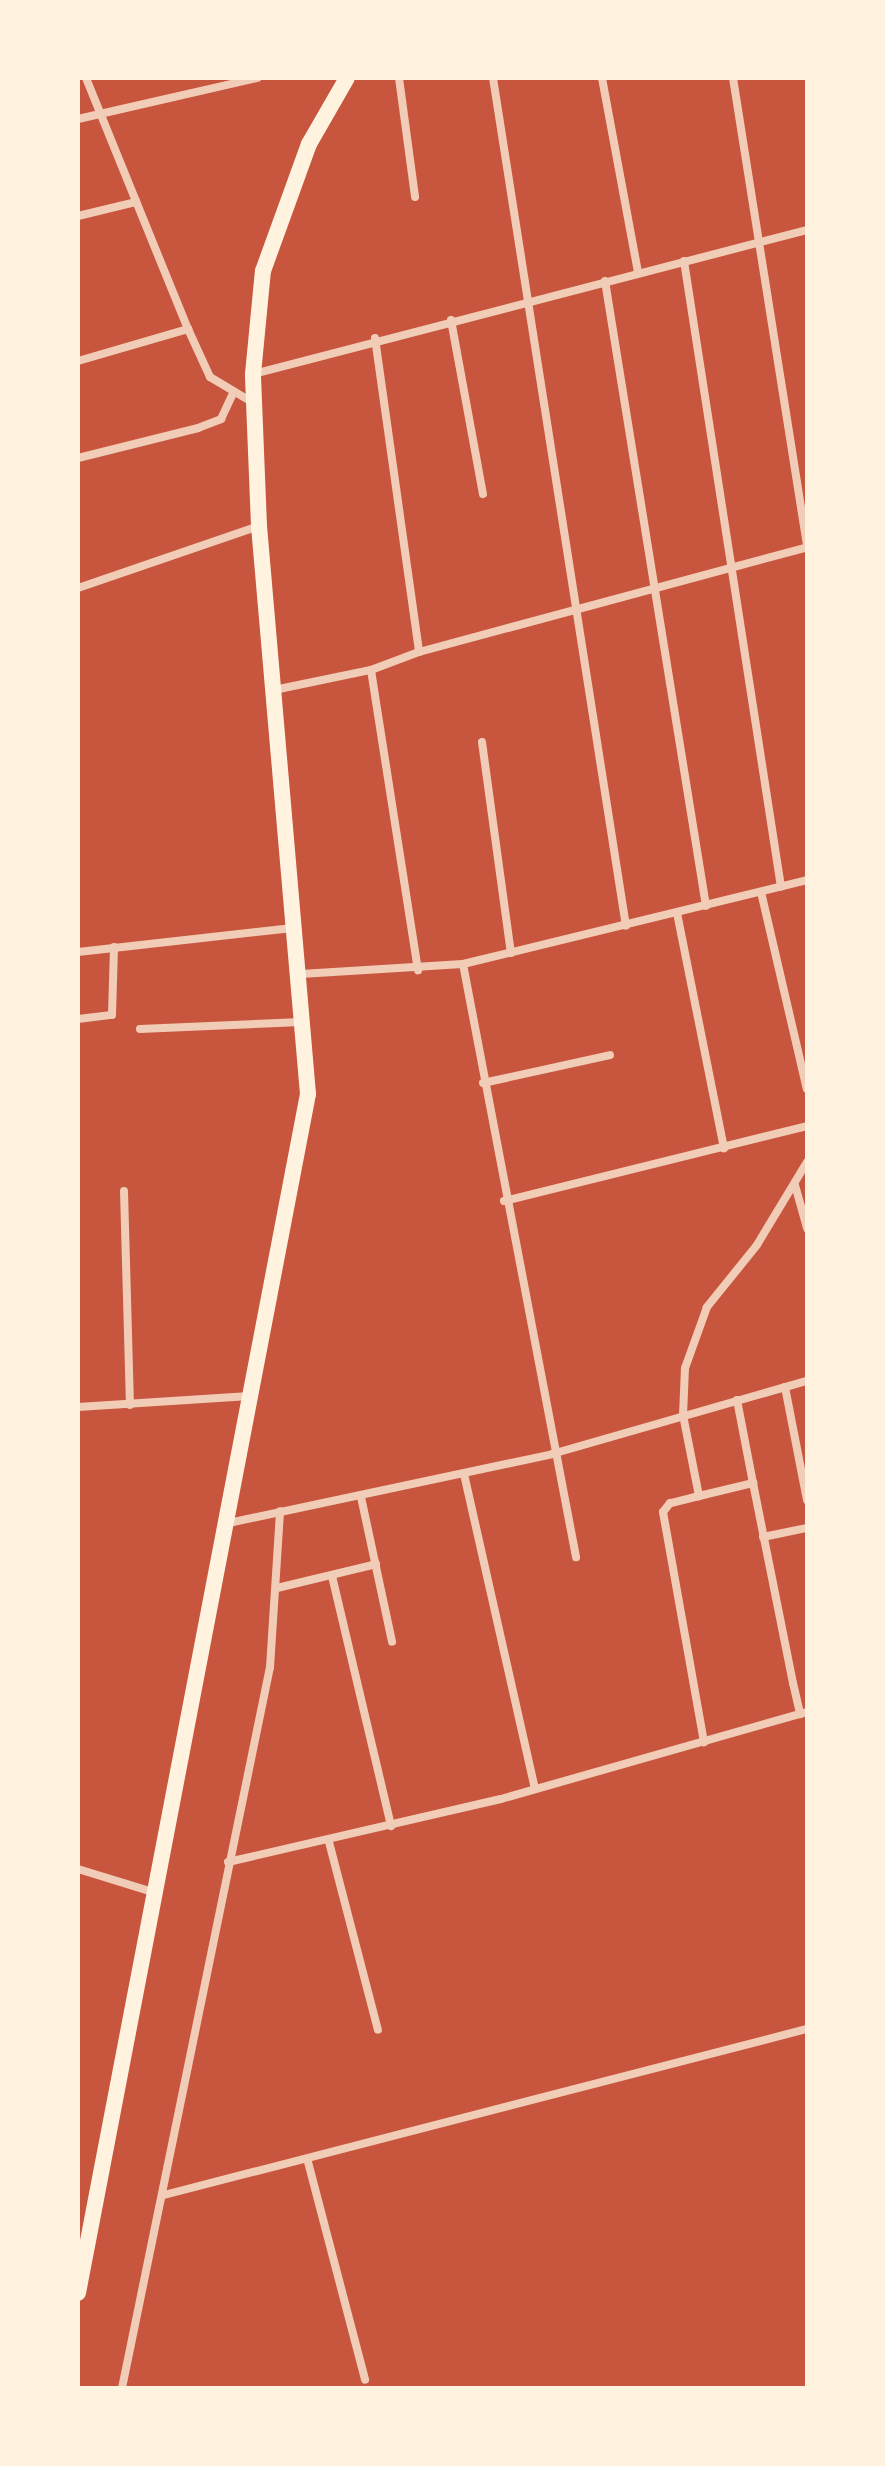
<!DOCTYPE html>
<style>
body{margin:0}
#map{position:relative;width:885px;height:2466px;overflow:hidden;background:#c8553d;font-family:Rubik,sans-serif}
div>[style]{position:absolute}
.minor>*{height:8px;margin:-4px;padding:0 4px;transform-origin:4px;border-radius:4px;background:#f1ccb7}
.secondary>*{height:16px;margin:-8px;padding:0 8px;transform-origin:8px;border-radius:8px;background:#fff3e0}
span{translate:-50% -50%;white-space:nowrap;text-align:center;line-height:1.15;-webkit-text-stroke:8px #fff3e0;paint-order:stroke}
.frame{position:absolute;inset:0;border:80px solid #fff3e0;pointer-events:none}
</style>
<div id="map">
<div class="minor">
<div style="left:86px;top:78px;width:271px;rotate:67.9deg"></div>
<div style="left:399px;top:78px;width:120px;rotate:82.3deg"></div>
<div style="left:493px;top:78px;width:858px;rotate:81.09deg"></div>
<div style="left:602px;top:78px;width:198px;rotate:79.5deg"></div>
<div style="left:733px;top:78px;width:473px;rotate:81deg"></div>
<div style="left:78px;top:119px;width:184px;rotate:-12.9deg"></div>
<div style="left:78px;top:216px;width:60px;rotate:-13.6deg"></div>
<div style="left:684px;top:261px;width:633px;rotate:81.19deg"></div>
<div style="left:605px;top:281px;width:633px;rotate:80.82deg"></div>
<div style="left:451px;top:320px;width:177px;rotate:79.6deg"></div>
<div style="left:375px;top:338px;width:317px;rotate:82deg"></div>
<div style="left:419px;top:652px;width:402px;rotate:-15.1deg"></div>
<div style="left:78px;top:361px;width:115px;rotate:-16.2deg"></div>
<div style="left:188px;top:329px;width:53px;rotate:65.4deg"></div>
<div style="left:210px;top:377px;width:49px;rotate:30.8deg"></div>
<div style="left:254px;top:374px;width:571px;rotate:-14.6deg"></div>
<div style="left:78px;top:458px;width:124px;rotate:-14deg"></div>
<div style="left:198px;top:428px;width:25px;rotate:-21deg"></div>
<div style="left:221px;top:419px;width:26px;rotate:-65deg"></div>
<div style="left:78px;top:588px;width:191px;rotate:-18.9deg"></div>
<div style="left:371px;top:670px;width:304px;rotate:81.1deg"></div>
<div style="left:274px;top:690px;width:99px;rotate:-11.7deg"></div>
<div style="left:371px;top:670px;width:51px;rotate:-20.6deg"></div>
<div style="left:482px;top:742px;width:213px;rotate:82.2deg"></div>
<div style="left:761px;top:892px;width:202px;rotate:76.9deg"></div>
<div style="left:677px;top:913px;width:240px;rotate:78.7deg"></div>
<div style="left:78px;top:952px;width:216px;rotate:-6.4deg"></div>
<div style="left:463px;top:964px;width:604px;rotate:79.21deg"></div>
<div style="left:301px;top:974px;width:162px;rotate:-3.5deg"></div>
<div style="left:463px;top:964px;width:354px;rotate:-13.7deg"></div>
<div style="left:78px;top:1019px;width:34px;rotate:-7deg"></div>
<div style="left:112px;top:1015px;width:68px;rotate:-88.3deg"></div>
<div style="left:140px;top:1029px;width:161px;rotate:-2.5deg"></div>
<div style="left:483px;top:1083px;width:130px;rotate:-12.4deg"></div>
<div style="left:807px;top:1162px;width:97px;rotate:121.1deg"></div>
<div style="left:757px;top:1245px;width:80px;rotate:128.9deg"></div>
<div style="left:707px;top:1307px;width:65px;rotate:109.8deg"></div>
<div style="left:685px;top:1368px;width:47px;rotate:92.4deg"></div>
<div style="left:683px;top:1415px;width:83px;rotate:78.8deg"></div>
<div style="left:699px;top:1496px;width:56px;rotate:-13.5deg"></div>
<div style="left:753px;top:1483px;width:204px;rotate:78.7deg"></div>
<div style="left:793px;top:1683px;width:32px;rotate:77deg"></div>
<div style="left:800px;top:1714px;width:7px;rotate:-16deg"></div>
<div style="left:795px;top:1185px;width:45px;rotate:74.4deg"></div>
<div style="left:124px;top:1191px;width:214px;rotate:88.4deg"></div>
<div style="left:504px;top:1201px;width:312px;rotate:-13.9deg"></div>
<div style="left:785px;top:1387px;width:115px;rotate:79deg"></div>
<div style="left:737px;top:1400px;width:85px;rotate:79.1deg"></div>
<div style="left:78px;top:1407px;width:172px;rotate:-3.7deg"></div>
<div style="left:464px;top:1474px;width:323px;rotate:77.3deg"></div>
<div style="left:699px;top:1496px;width:30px;rotate:166deg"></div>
<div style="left:670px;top:1503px;width:11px;rotate:128deg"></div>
<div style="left:663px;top:1512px;width:234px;rotate:79.9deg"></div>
<div style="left:361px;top:1497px;width:148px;rotate:77.9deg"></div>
<div style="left:224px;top:1524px;width:335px;rotate:-12deg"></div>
<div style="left:552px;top:1454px;width:265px;rotate:-16deg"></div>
<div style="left:763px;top:1537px;width:45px;rotate:-11.6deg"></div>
<div style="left:332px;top:1576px;width:257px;rotate:76.7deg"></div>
<div style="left:277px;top:1588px;width:102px;rotate:-13.6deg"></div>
<div style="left:329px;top:1842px;width:194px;rotate:75.4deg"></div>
<div style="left:228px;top:1862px;width:280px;rotate:-13deg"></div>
<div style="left:501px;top:1799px;width:311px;rotate:-15.9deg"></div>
<div style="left:78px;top:1869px;width:82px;rotate:17.1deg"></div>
<div style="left:308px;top:2162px;width:225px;rotate:75.3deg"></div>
<div style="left:164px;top:2195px;width:664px;rotate:-14.48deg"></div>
<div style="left:122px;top:2388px;width:736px;rotate:-78.4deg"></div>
<div style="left:270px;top:1667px;width:156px;rotate:-86.3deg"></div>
</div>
<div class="secondary">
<div style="left:78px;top:2293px;width:1221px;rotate:-79.14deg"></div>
<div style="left:308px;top:1094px;width:570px;rotate:-94.93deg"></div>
<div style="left:259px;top:526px;width:152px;rotate:-92.3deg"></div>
<div style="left:253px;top:374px;width:103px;rotate:-84.5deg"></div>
<div style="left:263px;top:271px;width:135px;rotate:-70.1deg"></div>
<div style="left:309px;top:144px;width:76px;rotate:-60.1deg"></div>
</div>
<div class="frame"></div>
</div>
